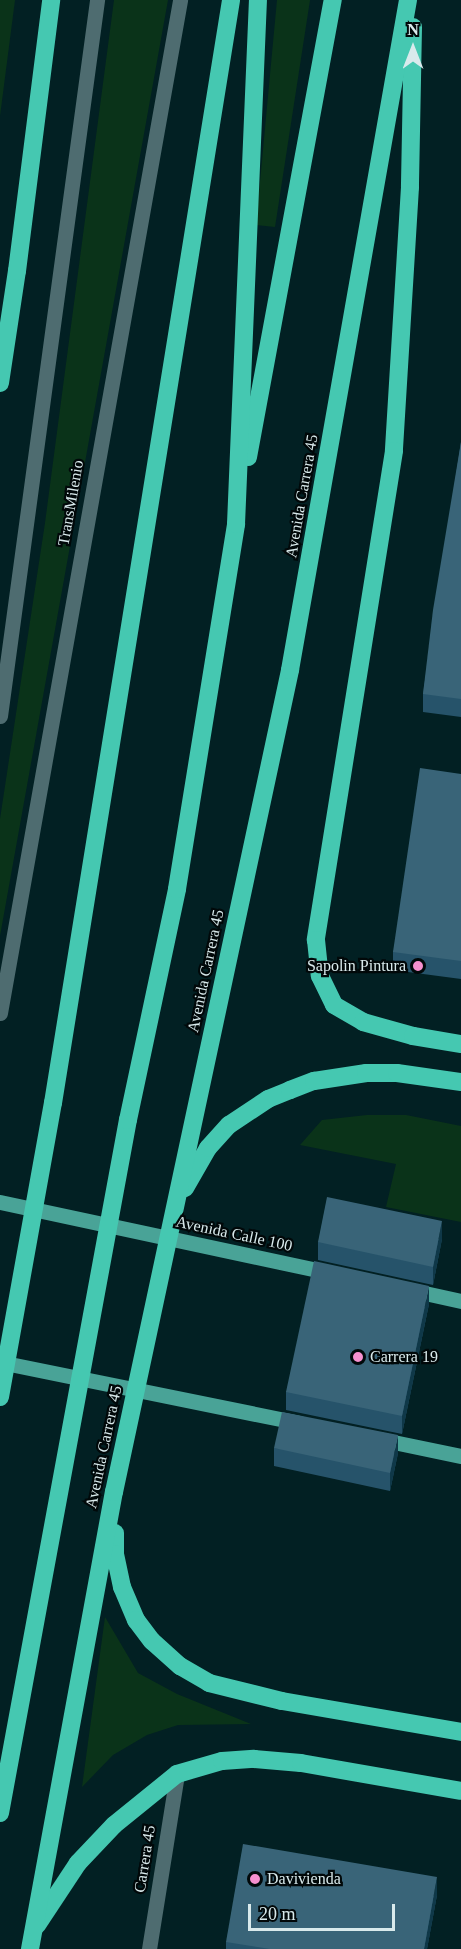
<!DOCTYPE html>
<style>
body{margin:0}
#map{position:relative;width:461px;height:1949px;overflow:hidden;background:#022023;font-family:Georgia,serif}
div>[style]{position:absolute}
.green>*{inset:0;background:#0a3319}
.minor>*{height:15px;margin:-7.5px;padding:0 7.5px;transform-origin:7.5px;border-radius:7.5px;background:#4e6c70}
.major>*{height:15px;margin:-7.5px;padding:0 7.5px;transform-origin:7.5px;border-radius:7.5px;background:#49a397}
.highway>*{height:18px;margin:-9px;padding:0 9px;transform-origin:9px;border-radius:9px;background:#45c8b1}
.wall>*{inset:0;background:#26536a}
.shaded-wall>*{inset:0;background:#0f3848}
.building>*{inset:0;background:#396478}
.dots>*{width:16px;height:16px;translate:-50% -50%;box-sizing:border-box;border:3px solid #010809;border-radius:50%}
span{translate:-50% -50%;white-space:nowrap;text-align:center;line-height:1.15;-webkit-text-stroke:4.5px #010809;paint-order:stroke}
.street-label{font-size:16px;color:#d9eaec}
.poi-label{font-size:16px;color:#d9eaec}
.right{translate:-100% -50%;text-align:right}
.left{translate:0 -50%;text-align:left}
.north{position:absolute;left:383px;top:18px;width:60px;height:60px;-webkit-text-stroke:4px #010809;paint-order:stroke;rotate:0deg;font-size:16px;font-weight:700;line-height:24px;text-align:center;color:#d9eaec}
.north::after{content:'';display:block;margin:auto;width:21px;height:27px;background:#d9eaec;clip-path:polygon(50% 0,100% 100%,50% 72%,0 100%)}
.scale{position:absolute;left:248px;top:1904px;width:147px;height:27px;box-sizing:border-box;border:3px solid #d9eaec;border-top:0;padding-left:8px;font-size:18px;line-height:21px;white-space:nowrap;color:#d9eaec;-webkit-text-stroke:4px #010809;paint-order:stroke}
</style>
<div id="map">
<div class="green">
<div style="clip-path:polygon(0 0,15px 0,0 116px)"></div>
<div style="clip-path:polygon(114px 0,168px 0,0 936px,0 819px,45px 523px)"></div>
<div style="clip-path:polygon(277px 0,310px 0,275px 227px,256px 225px)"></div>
<div style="clip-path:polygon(367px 1115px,406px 1115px,461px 1126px,461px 1222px,386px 1207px,396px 1164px,300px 1145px,322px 1120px)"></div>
<div style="clip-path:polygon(105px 1617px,138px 1673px,177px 1694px,251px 1724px,178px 1725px,147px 1735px,113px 1755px,82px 1787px)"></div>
</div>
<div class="minor">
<div style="left:0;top:716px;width:723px;rotate:-82.28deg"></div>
<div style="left:0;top:1013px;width:1029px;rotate:-79.92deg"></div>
<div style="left:149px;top:1949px;width:177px;rotate:-80.9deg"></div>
</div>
<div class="major">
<div style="left:0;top:1202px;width:340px;rotate:12.1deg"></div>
<div style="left:411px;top:1290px;width:51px;rotate:12.4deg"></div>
<div style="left:0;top:1362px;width:306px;rotate:11.5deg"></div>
<div style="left:379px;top:1439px;width:84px;rotate:11.7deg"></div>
</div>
<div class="highway">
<div style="left:413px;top:27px;width:160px;rotate:91.1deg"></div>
<div style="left:410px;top:187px;width:264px;rotate:93.5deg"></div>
<div style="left:394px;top:451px;width:495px;rotate:99.1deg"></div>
<div style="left:316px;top:940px;width:36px;rotate:84deg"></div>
<div style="left:320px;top:976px;width:32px;rotate:64deg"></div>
<div style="left:334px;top:1005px;width:34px;rotate:30deg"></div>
<div style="left:363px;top:1022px;width:52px;rotate:15.6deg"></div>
<div style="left:413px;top:1036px;width:49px;rotate:9.5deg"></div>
<div style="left:0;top:383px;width:113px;rotate:-81.4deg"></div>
<div style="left:17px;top:271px;width:273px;rotate:-82.8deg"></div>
<div style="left:248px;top:457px;width:465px;rotate:-79.5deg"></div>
<div style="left:185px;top:1188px;width:46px;rotate:-60.1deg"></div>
<div style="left:208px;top:1148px;width:31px;rotate:-48deg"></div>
<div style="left:229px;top:1125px;width:47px;rotate:-33.7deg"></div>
<div style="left:268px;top:1099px;width:24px;rotate:-22deg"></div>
<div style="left:290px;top:1090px;width:26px;rotate:-21deg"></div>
<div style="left:314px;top:1081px;width:53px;rotate:-8.7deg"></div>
<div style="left:366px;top:1073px;width:31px"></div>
<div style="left:397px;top:1073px;width:65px;rotate:8deg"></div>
<div style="left:0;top:1397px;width:299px;rotate:-79.8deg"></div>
<div style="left:53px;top:1103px;width:1117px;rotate:-80.83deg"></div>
<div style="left:115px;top:1533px;width:21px;rotate:90deg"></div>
<div style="left:115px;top:1554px;width:34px;rotate:78deg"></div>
<div style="left:122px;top:1587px;width:36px;rotate:67deg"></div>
<div style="left:136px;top:1620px;width:26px;rotate:53deg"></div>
<div style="left:152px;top:1641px;width:38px;rotate:42deg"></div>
<div style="left:180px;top:1666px;width:34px;rotate:30deg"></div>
<div style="left:209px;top:1683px;width:75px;rotate:13.9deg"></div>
<div style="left:282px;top:1701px;width:182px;rotate:9.8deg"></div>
<div style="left:0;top:1813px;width:705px;rotate:-79.54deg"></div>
<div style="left:128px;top:1120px;width:236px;rotate:-78deg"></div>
<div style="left:177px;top:889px;width:370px;rotate:-80.8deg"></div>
<div style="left:236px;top:524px;width:524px;rotate:-87.6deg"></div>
<div style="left:37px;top:1925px;width:74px;rotate:-56.5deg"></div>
<div style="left:78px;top:1863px;width:52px;rotate:-46.5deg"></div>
<div style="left:114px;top:1825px;width:81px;rotate:-39deg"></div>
<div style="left:177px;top:1774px;width:47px;rotate:-16.1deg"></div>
<div style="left:222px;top:1761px;width:32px;rotate:-4deg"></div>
<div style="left:254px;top:1759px;width:47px;rotate:4.9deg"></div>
<div style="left:301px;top:1763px;width:162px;rotate:9.9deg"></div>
<div style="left:30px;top:1949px;width:465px;rotate:-79.6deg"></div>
<div style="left:114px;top:1492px;width:841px;rotate:-77.91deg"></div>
<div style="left:290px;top:670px;width:680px;rotate:-80.01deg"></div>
</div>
<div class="wall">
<div style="clip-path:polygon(461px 442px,461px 717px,423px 712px,423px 694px)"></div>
<div style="clip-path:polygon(461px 774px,461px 979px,393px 970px,393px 952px)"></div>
<div style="clip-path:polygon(442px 1239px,433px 1285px,318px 1260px,318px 1242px)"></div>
<div style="clip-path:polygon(429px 1304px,402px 1434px,286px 1410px,286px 1392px)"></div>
<div style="clip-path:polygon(274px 1448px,398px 1453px,390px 1491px,274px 1466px)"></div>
<div style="clip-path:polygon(437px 1895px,427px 1949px,226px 1949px,226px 1942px)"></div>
</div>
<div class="shaded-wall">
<div style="clip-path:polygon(442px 1221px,442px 1239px,433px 1285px,433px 1267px)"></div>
<div style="clip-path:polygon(429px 1286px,429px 1304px,402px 1434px,402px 1416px)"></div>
<div style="clip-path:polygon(398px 1435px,398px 1453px,390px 1491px,390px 1473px)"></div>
<div style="clip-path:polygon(437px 1877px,437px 1895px,427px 1949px,424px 1949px)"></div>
</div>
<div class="building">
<div style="clip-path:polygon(461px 442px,461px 699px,423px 694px,433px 610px)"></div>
<div style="clip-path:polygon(420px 768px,461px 774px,461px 961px,393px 952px)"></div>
<div style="clip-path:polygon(327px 1197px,442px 1221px,433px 1267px,318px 1242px)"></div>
<div style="clip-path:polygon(314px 1261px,429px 1286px,402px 1416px,286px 1392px)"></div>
<div style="clip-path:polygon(282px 1412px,398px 1435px,390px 1473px,274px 1448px)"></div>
<div style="clip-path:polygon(243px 1844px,437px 1877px,424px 1949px,270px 1949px,226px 1942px)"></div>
</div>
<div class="dots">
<div style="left:418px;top:966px;background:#f690cf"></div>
<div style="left:358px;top:1357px;background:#f690cf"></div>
<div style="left:255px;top:1879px;background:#f690cf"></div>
</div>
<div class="street-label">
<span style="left:302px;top:496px;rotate:-80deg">Avenida Carrera 45</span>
<span style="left:71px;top:503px;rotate:-80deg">TransMilenio</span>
<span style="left:206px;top:971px;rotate:-78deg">Avenida Carrera 45</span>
<span style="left:234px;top:1234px;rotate:12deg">Avenida Calle 100</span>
<span style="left:104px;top:1447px;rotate:-78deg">Avenida Carrera 45</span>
<span style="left:145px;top:1859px;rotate:-81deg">Carrera 45</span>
</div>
<div class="poi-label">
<span class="right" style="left:406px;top:966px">Sapolin Pintura</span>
<span class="left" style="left:370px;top:1357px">Carrera 19</span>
<span class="left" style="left:267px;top:1879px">Davivienda</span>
</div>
<div class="north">N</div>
<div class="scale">20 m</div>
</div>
